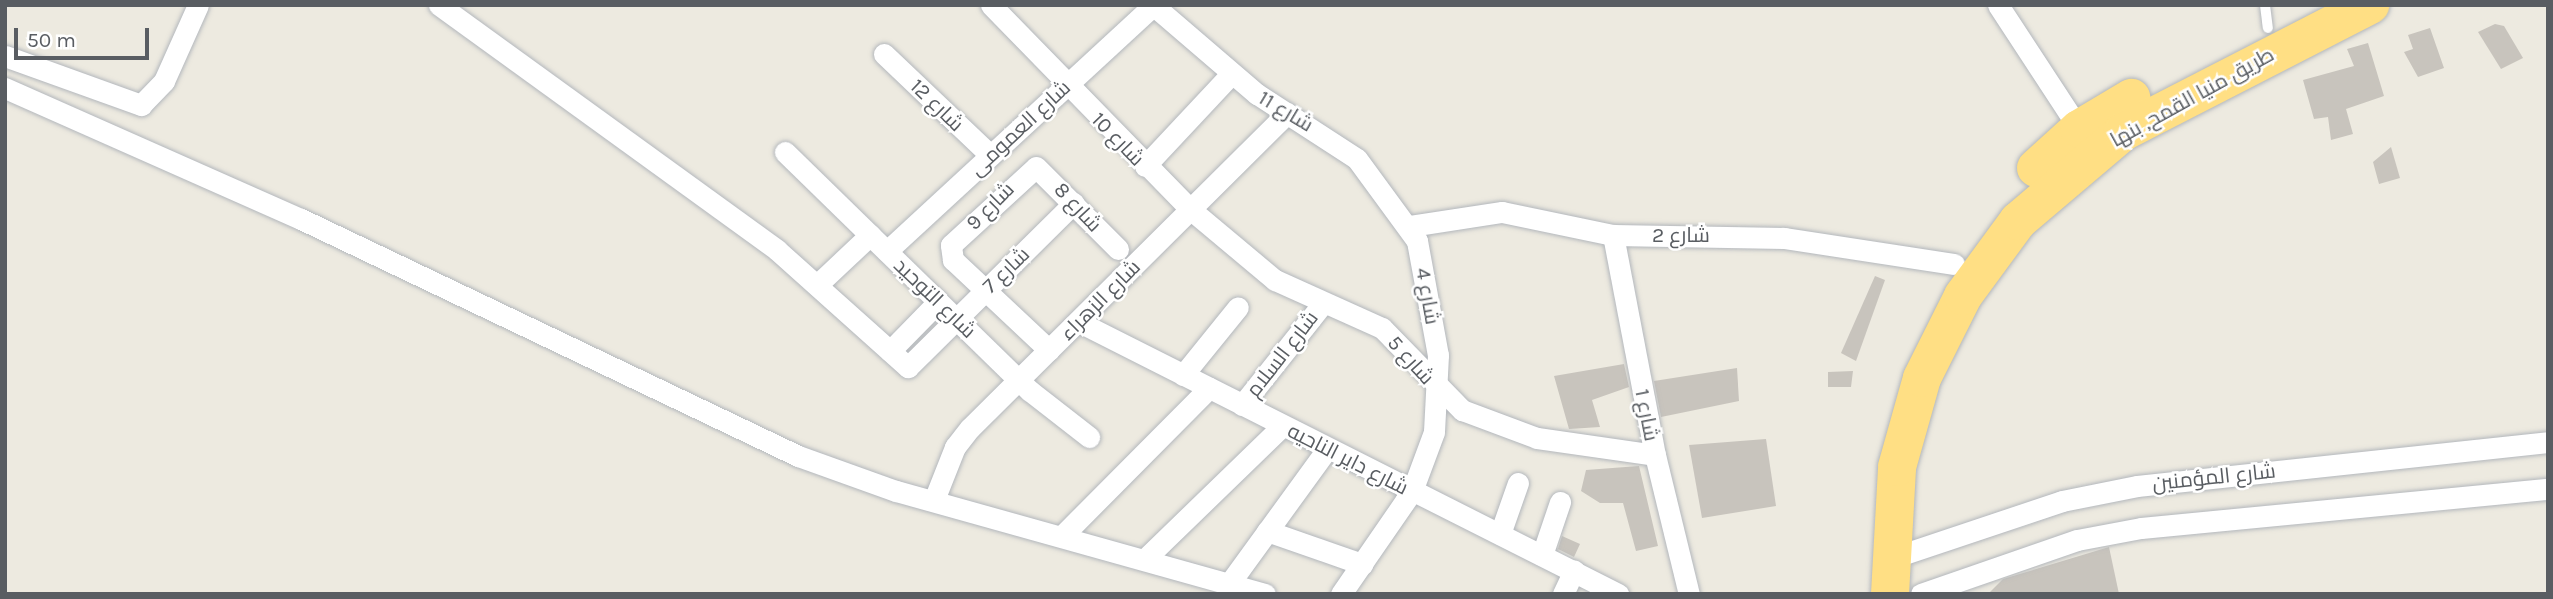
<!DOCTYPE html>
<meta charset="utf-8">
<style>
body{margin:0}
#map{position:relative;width:2553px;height:599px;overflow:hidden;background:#edeae0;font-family:Karla,Cairo,sans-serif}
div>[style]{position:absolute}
.building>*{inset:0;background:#c8c4bd}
.roads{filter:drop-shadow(0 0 2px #b3b7bc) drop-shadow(0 0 2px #b3b7bc)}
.lane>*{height:10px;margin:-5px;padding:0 5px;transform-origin:5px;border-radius:5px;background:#fff}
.street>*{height:21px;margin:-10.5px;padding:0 10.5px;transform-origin:10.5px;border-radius:10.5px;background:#fff}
.highway>*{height:38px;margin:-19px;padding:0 19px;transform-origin:19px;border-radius:19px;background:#ffdf84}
span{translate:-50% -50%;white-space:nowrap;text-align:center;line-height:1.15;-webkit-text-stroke:5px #fff;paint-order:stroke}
.street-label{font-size:21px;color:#595d62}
.frame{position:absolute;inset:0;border:7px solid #595d62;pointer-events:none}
.scale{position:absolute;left:14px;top:28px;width:135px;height:32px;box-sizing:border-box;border:4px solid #595d62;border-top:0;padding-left:9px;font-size:21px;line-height:24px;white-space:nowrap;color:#595d62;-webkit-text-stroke:5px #fff;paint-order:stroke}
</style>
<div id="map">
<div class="building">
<div style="clip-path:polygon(2495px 24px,2504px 26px,2523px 58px,2501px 69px,2478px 32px)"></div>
<div style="clip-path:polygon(2430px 28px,2444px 68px,2418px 77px,2404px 52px,2413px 49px,2408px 35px)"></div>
<div style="clip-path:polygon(2368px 43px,2384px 96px,2346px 109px,2353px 134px,2331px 140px,2328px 117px,2314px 119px,2303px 80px,2354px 66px,2347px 49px)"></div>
<div style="clip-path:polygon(2391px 147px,2400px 178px,2379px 184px,2373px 162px)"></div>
<div style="clip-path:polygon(1875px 276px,1885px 280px,1856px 361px,1841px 353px)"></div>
<div style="clip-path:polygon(1624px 364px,1629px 387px,1592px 400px,1600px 427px,1569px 429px,1554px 376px)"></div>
<div style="clip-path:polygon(1737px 368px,1739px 401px,1661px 417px,1654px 381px)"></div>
<div style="clip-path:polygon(1853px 371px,1851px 387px,1828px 387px,1828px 372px)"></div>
<div style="clip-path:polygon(1766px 439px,1776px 506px,1702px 518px,1689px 445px)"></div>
<div style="clip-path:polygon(1639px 466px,1658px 546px,1636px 551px,1623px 503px,1600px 503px,1581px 491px,1586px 470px)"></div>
<div style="clip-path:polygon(1562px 536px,1580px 544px,1574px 557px,1558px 549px)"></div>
<div style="clip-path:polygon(2109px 547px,2119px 594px,1988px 594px,2003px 579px)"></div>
</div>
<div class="roads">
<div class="lane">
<div style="left:2265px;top:5px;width:23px;rotate:83deg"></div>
</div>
<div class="street">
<div style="left:439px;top:5px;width:417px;rotate:35.9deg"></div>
<div style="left:777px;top:250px;width:176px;rotate:41.8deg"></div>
<div style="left:908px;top:367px;width:233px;rotate:-44.7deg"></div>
<div style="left:991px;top:5px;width:285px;rotate:45.7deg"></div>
<div style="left:1190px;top:209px;width:111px;rotate:39.9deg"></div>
<div style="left:1275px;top:280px;width:117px;rotate:24.2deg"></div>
<div style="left:1382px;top:328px;width:115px;rotate:45.7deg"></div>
<div style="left:1462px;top:410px;width:80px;rotate:20.5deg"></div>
<div style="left:1537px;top:438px;width:119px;rotate:8.2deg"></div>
<div style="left:1153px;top:5px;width:137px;rotate:40.6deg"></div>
<div style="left:1257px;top:94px;width:119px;rotate:33deg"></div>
<div style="left:1357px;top:159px;width:102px;rotate:53.8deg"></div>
<div style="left:1417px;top:241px;width:116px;rotate:79.6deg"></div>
<div style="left:1438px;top:355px;width:77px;rotate:93deg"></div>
<div style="left:1434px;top:432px;width:63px;rotate:110.4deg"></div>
<div style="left:1412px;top:491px;width:125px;rotate:124.6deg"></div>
<div style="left:1998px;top:5px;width:148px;rotate:56.8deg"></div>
<div style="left:884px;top:54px;width:146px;rotate:43.6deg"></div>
<div style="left:5px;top:56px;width:145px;rotate:19.8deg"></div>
<div style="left:141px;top:105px;width:33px;rotate:-46deg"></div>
<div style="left:164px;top:81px;width:83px;rotate:-65.9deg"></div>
<div style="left:5px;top:88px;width:324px;rotate:23.9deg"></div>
<div style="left:301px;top:219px;width:551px;rotate:25.49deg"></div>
<div style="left:798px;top:456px;width:104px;rotate:19.7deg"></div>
<div style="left:896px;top:491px;width:383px;rotate:15.6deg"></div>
<div style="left:785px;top:152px;width:342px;rotate:44.3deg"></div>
<div style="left:1030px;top:391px;width:75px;rotate:37.9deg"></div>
<div style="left:1145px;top:166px;width:126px;rotate:-46.9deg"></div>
<div style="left:1410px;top:226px;width:93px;rotate:-8.7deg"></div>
<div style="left:1502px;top:212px;width:113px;rotate:11.7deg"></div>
<div style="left:1613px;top:235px;width:171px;rotate:1deg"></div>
<div style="left:1784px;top:238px;width:172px;rotate:8.7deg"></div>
<div style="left:1613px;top:235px;width:224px;rotate:79.2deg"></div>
<div style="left:1655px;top:455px;width:143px;rotate:76.3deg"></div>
<div style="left:887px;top:251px;width:363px;rotate:-42.7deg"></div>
<div style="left:817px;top:285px;width:73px;rotate:-43.3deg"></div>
<div style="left:1079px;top:322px;width:604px;rotate:26.78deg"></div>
<div style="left:1049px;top:350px;width:132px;rotate:-136.8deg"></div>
<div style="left:953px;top:260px;width:15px;rotate:-98deg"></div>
<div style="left:951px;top:245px;width:115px;rotate:-42.5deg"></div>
<div style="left:1036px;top:167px;width:116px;rotate:45deg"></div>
<div style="left:890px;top:351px;width:69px;rotate:-45.6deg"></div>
<div style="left:1183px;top:375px;width:87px;rotate:-51deg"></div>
<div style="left:1242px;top:405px;width:130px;rotate:-51.5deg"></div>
<div style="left:934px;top:500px;width:57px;rotate:-68.4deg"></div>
<div style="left:955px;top:447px;width:24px;rotate:-52deg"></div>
<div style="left:970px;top:428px;width:447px;rotate:-44.8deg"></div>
<div style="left:1267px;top:531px;width:101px;rotate:19.2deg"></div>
<div style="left:1064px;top:534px;width:206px;rotate:-45.2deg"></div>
<div style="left:1500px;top:534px;width:54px;rotate:-70.6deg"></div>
<div style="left:1542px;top:555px;width:56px;rotate:-71.2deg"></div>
<div style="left:1146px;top:558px;width:190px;rotate:-44.1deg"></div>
<div style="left:1889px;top:559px;width:182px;rotate:-18.5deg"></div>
<div style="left:2062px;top:501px;width:76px;rotate:-11.3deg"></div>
<div style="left:2137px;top:486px;width:413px;rotate:-6.1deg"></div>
<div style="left:1229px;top:584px;width:167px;rotate:-54deg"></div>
<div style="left:1563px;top:594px;width:26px;rotate:-65deg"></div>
<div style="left:1921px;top:594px;width:165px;rotate:-19.1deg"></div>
<div style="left:2077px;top:540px;width:65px;rotate:-10.6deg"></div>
<div style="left:2141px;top:528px;width:409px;rotate:-5.5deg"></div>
</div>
<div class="highway">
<div style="left:2036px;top:168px;width:58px;rotate:-42.2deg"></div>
<div style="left:2079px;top:129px;width:61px;rotate:-30.8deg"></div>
<div style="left:1890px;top:594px;width:127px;rotate:-86.8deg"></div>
<div style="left:1897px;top:467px;width:92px;rotate:-74.3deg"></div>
<div style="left:1922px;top:378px;width:92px;rotate:-63.4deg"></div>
<div style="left:1963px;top:296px;width:93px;rotate:-53.7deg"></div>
<div style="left:2018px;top:221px;width:138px;rotate:-40.3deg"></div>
<div style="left:2123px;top:132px;width:278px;rotate:-27.2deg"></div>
</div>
</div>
<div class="street-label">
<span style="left:2192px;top:97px;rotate:-29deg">طريق منيا القمح, بنها</span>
<span style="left:937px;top:105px;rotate:44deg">شارع 12</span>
<span style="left:1286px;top:111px;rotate:31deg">شارع 11</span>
<span style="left:1020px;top:128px;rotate:-43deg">شارع العمومى</span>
<span style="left:1118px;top:139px;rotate:46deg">شارع 10</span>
<span style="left:990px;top:206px;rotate:-45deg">شارع 9</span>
<span style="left:1078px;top:207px;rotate:47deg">شارع 8</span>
<span style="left:1681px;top:235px">شارع 2</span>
<span style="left:1006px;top:270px;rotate:-44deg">شارع 7</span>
<span style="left:1428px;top:296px;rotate:80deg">شارع 4</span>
<span style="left:935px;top:298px;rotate:44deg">شارع التوحيد</span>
<span style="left:1100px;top:300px;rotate:-45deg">شارع الزهراء</span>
<span style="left:1282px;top:354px;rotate:-52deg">شارع السلام</span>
<span style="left:1411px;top:360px;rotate:48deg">شارع 5</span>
<span style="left:1647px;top:415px;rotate:79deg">شارع 1</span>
<span style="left:1348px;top:459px;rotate:27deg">شارع داير الناحيه</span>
<span style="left:2214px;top:477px;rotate:-6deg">شارع المؤمنين</span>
</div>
<div class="frame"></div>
<div class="scale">50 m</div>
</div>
